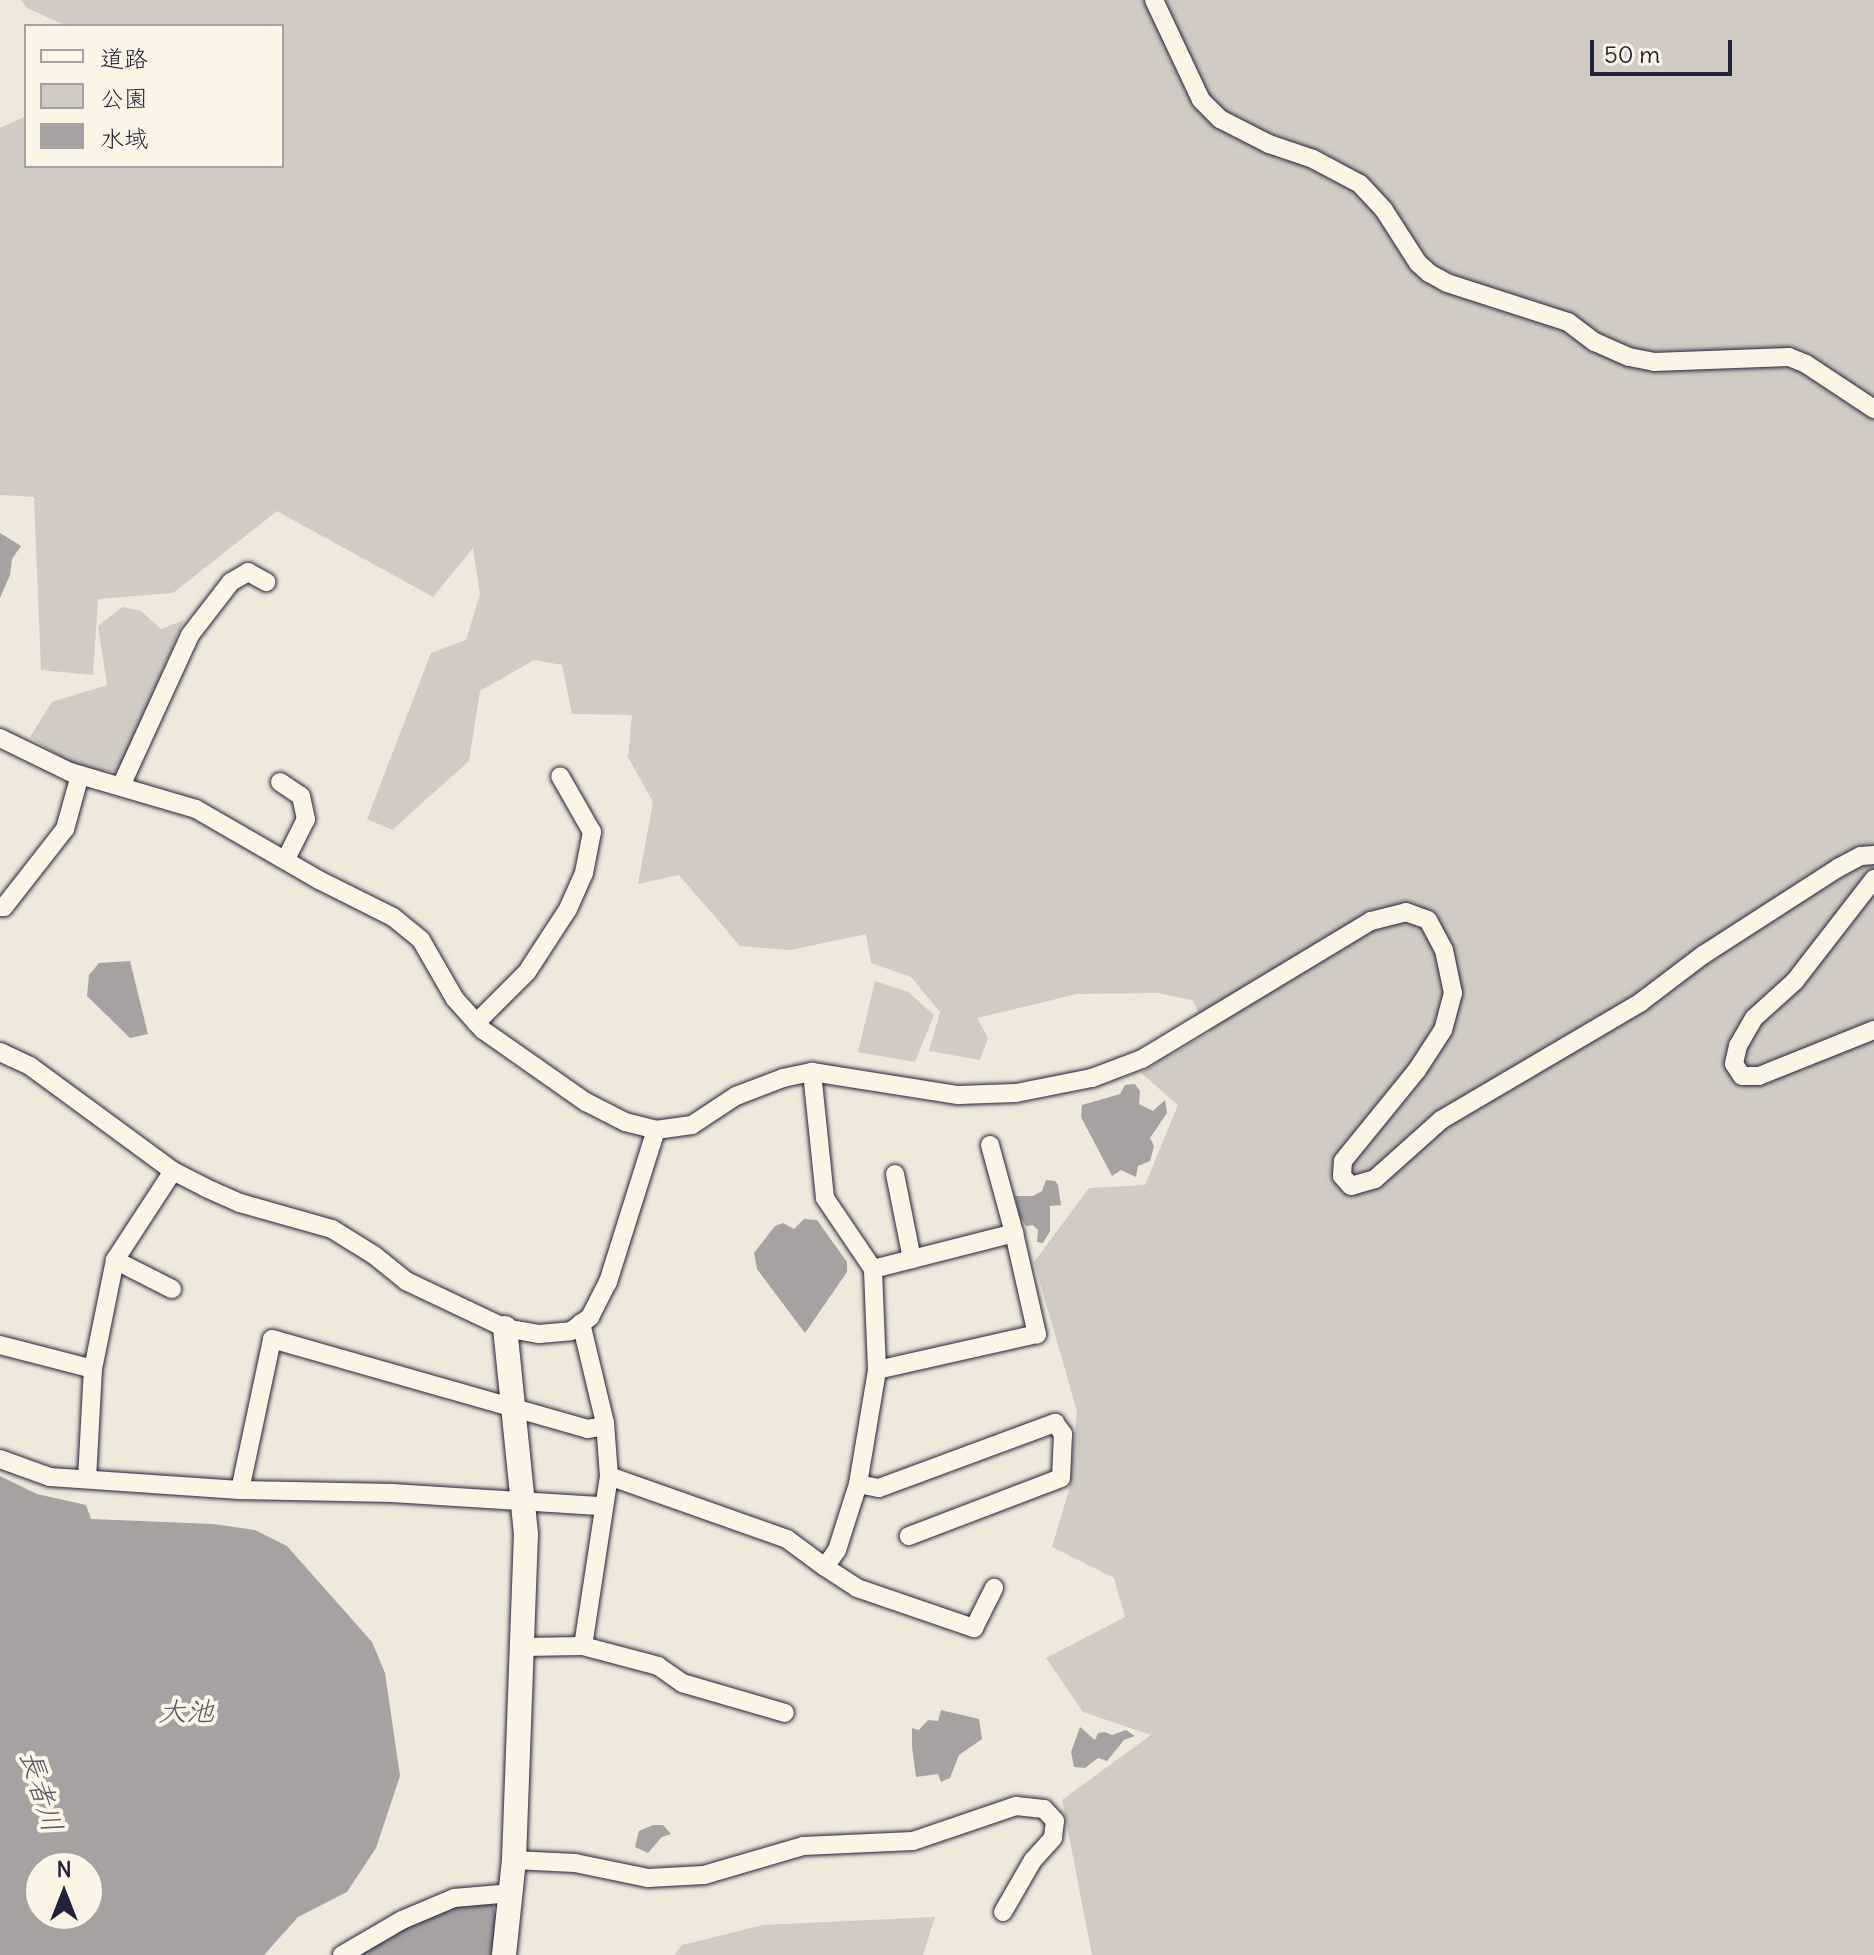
<!DOCTYPE html>
<meta charset="utf-8">
<style>
body{margin:0}
#map{position:relative;width:1874px;height:1955px;overflow:hidden;background:#efe8db;font-family:Delius,"Klee One",sans-serif}
div>[style]{position:absolute}
.green>*{inset:0;background:#d1cbc3}
.water>*{inset:0;background:#a6a2a2}
.roads{filter:drop-shadow(0 0 2px #22223b) drop-shadow(0 0 2px #22223b)}
.minor>*{height:18px;margin:-9px;padding:0 9px;transform-origin:9px;border-radius:9px;background:#fcf5e5}
.tertiary>*{height:24px;margin:-12px;padding:0 12px;transform-origin:12px;border-radius:12px;background:#fcf5e5}
span{translate:-50% -50%;white-space:nowrap;text-align:center;line-height:1.15;-webkit-text-stroke:8px #fcf5e5;paint-order:stroke}
.water-label{font-size:28px;color:#575564;font-style:italic}
.legend{position:absolute;left:24px;top:24px;width:260px;height:144px;box-sizing:border-box;background:#fcf5e5;border:2px solid #a5a1a1;margin:0;padding:10px 14px;list-style:none;font-size:24px;color:#22223b}
.legend li{display:flex;align-items:center;gap:16px;height:40px}
.legend b{width:40px;border:2px solid #a5a1a1}
.north{position:absolute;left:24px;top:1851px;width:80px;height:80px;box-sizing:border-box;background:#fcf5e5;border:2px solid #a5a1a1;border-radius:50%;rotate:0deg;font-size:22px;font-weight:700;line-height:32px;text-align:center;color:#22223b}
.north::after{content:'';display:block;margin:auto;width:28px;height:36px;background:#22223b;clip-path:polygon(50% 0,100% 100%,50% 72%,0 100%)}
.scale{position:absolute;left:1590px;top:40px;width:142px;height:36px;box-sizing:border-box;border:4px solid #22223b;border-top:0;padding-left:10px;font-size:24px;line-height:28px;white-space:nowrap;color:#22223b;-webkit-text-stroke:6px #fcf5e5;paint-order:stroke}
</style>
<div id="map">
<div class="green">
<div style="clip-path:polygon(21px 0,1874px 0,1874px 1955px,1092px 1955px,1062px 1800px,1151px 1735px,1083px 1712px,1046px 1658px,1125px 1617px,1114px 1578px,1052px 1547px,1069px 1490px,1077px 1411px,1034px 1262px,1089px 1188px,1145px 1185px,1178px 1105px,1141px 1073px,1210px 1032px,1192px 1000px,1157px 993px,1077px 994px,977px 1018px,988px 1038px,980px 1060px,929px 1051px,940px 1012px,911px 977px,871px 963px,866px 934px,791px 950px,740px 946px,679px 875px,638px 884px,653px 802px,628px 757px,632px 715px,572px 714px,562px 665px,534px 660px,480px 691px,469px 761px,392px 830px,367px 819px,431px 653px,466px 640px,480px 594px,473px 548px,433px 597px,277px 511px,173px 593px,98px 599px,93px 675px,41px 670px,34px 497px,0 495px,0 128px,26px 116px,26px 166px,282px 166px,282px 26px,67px 26px,27px 8px)"></div>
<div style="clip-path:polygon(122px 607px,141px 611px,161px 629px,184px 620px,120px 772px,78px 768px,30px 737px,52px 702px,107px 685px,98px 626px)"></div>
<div style="clip-path:polygon(875px 981px,908px 992px,934px 1015px,915px 1062px,858px 1052px)"></div>
<div style="clip-path:polygon(935px 1917px,923px 1955px,674px 1955px,682px 1945px,763px 1925px)"></div>
</div>
<div class="water">
<div style="clip-path:polygon(0 533px,21px 546px,12px 559px,10px 575px,0 598px)"></div>
<div style="clip-path:polygon(130px 961px,148px 1034px,130px 1038px,87px 996px,89px 975px,99px 963px)"></div>
<div style="clip-path:polygon(1135px 1084px,1140px 1091px,1139px 1104px,1153px 1111px,1165px 1100px,1167px 1113px,1150px 1138px,1154px 1146px,1150px 1161px,1138px 1166px,1136px 1177px,1121px 1170px,1112px 1176px,1081px 1117px,1082px 1105px,1120px 1094px,1125px 1085px)"></div>
<div style="clip-path:polygon(1046px 1180px,1055px 1181px,1058px 1185px,1061px 1205px,1050px 1206px,1050px 1231px,1043px 1243px,1037px 1242px,1038px 1230px,1033px 1225px,1026px 1226px,1019px 1215px,1015px 1196px,1033px 1196px,1042px 1191px)"></div>
<div style="clip-path:polygon(804px 1219px,817px 1220px,847px 1262px,847px 1272px,805px 1333px,757px 1269px,754px 1253px,775px 1226px,783px 1223px,794px 1229px)"></div>
<div style="clip-path:polygon(evenodd,0 1476px,37px 1494px,86px 1505px,91px 1519px,213px 1524px,255px 1530px,287px 1546px,372px 1642px,385px 1673px,400px 1776px,376px 1848px,347px 1892px,298px 1917px,264px 1955px,0 1955px,0 1476px,40px 1867px,88px 1867px,88px 1915px,40px 1915px,40px 1867px)"></div>
<div style="clip-path:polygon(941px 1710px,979px 1719px,982px 1739px,959px 1755px,950px 1778px,941px 1782px,938px 1774px,916px 1777px,912px 1747px,912px 1728px,919px 1730px,928px 1720px,938px 1721px)"></div>
<div style="clip-path:polygon(1080px 1727px,1095px 1740px,1098px 1733px,1105px 1732px,1112px 1735px,1126px 1730px,1135px 1736px,1124px 1740px,1107px 1761px,1098px 1758px,1085px 1768px,1074px 1767px,1071px 1752px)"></div>
<div style="clip-path:polygon(653px 1825px,663px 1825px,671px 1834px,662px 1837px,648px 1853px,635px 1847px,639px 1831px)"></div>
<div style="clip-path:polygon(492px 1901px,497px 1919px,491px 1955px,359px 1955px,396px 1932px,446px 1908px)"></div>
</div>
<div class="roads">
<div class="minor">
<div style="left:1154px;top:0;width:110px;rotate:64.8deg"></div>
<div style="left:1201px;top:100px;width:27px;rotate:45deg"></div>
<div style="left:1220px;top:119px;width:55px;rotate:27deg"></div>
<div style="left:1269px;top:144px;width:46px;rotate:18.8deg"></div>
<div style="left:1313px;top:159px;width:53px;rotate:28deg"></div>
<div style="left:1360px;top:184px;width:35px;rotate:47deg"></div>
<div style="left:1384px;top:210px;width:63px;rotate:57.3deg"></div>
<div style="left:1418px;top:263px;width:15px;rotate:42deg"></div>
<div style="left:1429px;top:273px;width:21px;rotate:29deg"></div>
<div style="left:1447px;top:283px;width:127px;rotate:17.9deg"></div>
<div style="left:1568px;top:322px;width:34px;rotate:37deg"></div>
<div style="left:1595px;top:342px;width:37px;rotate:24deg"></div>
<div style="left:1629px;top:357px;width:25px;rotate:11deg"></div>
<div style="left:1654px;top:362px;width:135px;rotate:-2.1deg"></div>
<div style="left:1789px;top:357px;width:18px;rotate:22deg"></div>
<div style="left:1806px;top:364px;width:82px;rotate:33.5deg"></div>
<div style="left:0;top:738px;width:78px;rotate:25.9deg"></div>
<div style="left:70px;top:772px;width:131px;rotate:16.4deg"></div>
<div style="left:196px;top:809px;width:142px;rotate:30deg"></div>
<div style="left:319px;top:880px;width:83px;rotate:26.6deg"></div>
<div style="left:393px;top:917px;width:36px;rotate:39deg"></div>
<div style="left:421px;top:940px;width:68px;rotate:60deg"></div>
<div style="left:455px;top:999px;width:42px;rotate:47.9deg"></div>
<div style="left:483px;top:1030px;width:126px;rotate:35deg"></div>
<div style="left:586px;top:1102px;width:44px;rotate:27.1deg"></div>
<div style="left:625px;top:1122px;width:32px;rotate:14deg"></div>
<div style="left:656px;top:1130px;width:36px;rotate:-8deg"></div>
<div style="left:692px;top:1125px;width:53px;rotate:-33.4deg"></div>
<div style="left:736px;top:1096px;width:50px;rotate:-21deg"></div>
<div style="left:783px;top:1078px;width:30px;rotate:-12deg"></div>
<div style="left:812px;top:1072px;width:148px;rotate:9deg"></div>
<div style="left:958px;top:1095px;width:58px;rotate:-2deg"></div>
<div style="left:1016px;top:1093px;width:77px;rotate:-11.2deg"></div>
<div style="left:1092px;top:1078px;width:53px;rotate:-20.8deg"></div>
<div style="left:1142px;top:1059px;width:267px;rotate:-31.1deg"></div>
<div style="left:1371px;top:921px;width:36px;rotate:-14deg"></div>
<div style="left:1406px;top:912px;width:23px;rotate:20deg"></div>
<div style="left:1428px;top:920px;width:34px;rotate:62deg"></div>
<div style="left:1444px;top:950px;width:44px;rotate:78.2deg"></div>
<div style="left:1453px;top:993px;width:38px;rotate:105deg"></div>
<div style="left:1443px;top:1030px;width:48px;rotate:123deg"></div>
<div style="left:1417px;top:1070px;width:117px;rotate:129.1deg"></div>
<div style="left:1343px;top:1161px;width:15px;rotate:94deg"></div>
<div style="left:1342px;top:1176px;width:13px;rotate:48deg"></div>
<div style="left:1351px;top:1186px;width:25px;rotate:-16deg"></div>
<div style="left:1375px;top:1179px;width:89px;rotate:-41.8deg"></div>
<div style="left:1441px;top:1120px;width:232px;rotate:-30.5deg"></div>
<div style="left:1641px;top:1002px;width:78px;rotate:-37.2deg"></div>
<div style="left:1703px;top:955px;width:161px;rotate:-32.8deg"></div>
<div style="left:1838px;top:868px;width:26px;rotate:-28deg"></div>
<div style="left:1861px;top:856px;width:13px;rotate:-4deg"></div>
<div style="left:280px;top:782px;width:25px;rotate:34deg"></div>
<div style="left:301px;top:796px;width:24px;rotate:78deg"></div>
<div style="left:306px;top:819px;width:45px;rotate:116.6deg"></div>
<div style="left:121px;top:786px;width:166px;rotate:-65.4deg"></div>
<div style="left:190px;top:635px;width:67px;rotate:-52.3deg"></div>
<div style="left:231px;top:582px;width:20px;rotate:-30deg"></div>
<div style="left:248px;top:572px;width:21px;rotate:29deg"></div>
<div style="left:1874px;top:879px;width:129px;rotate:127.8deg"></div>
<div style="left:1795px;top:981px;width:55px;rotate:137.9deg"></div>
<div style="left:1754px;top:1018px;width:32px;rotate:120deg"></div>
<div style="left:1738px;top:1046px;width:18px;rotate:103deg"></div>
<div style="left:1734px;top:1064px;width:14px;rotate:56deg"></div>
<div style="left:1742px;top:1076px;width:17px"></div>
<div style="left:1759px;top:1076px;width:124px;rotate:-21.8deg"></div>
<div style="left:0;top:907px;width:4px"></div>
<div style="left:4px;top:907px;width:99px;rotate:-52deg"></div>
<div style="left:65px;top:829px;width:56px;rotate:-74.5deg"></div>
<div style="left:476px;top:1023px;width:72px;rotate:-45deg"></div>
<div style="left:527px;top:972px;width:75px;rotate:-56.9deg"></div>
<div style="left:568px;top:909px;width:39px;rotate:-66deg"></div>
<div style="left:584px;top:873px;width:42px;rotate:-79deg"></div>
<div style="left:592px;top:832px;width:64px;rotate:-119.7deg"></div>
<div style="left:0;top:1052px;width:33px;rotate:25deg"></div>
<div style="left:30px;top:1066px;width:177px;rotate:36.3deg"></div>
<div style="left:173px;top:1171px;width:37px;rotate:27deg"></div>
<div style="left:206px;top:1188px;width:37px;rotate:24deg"></div>
<div style="left:240px;top:1203px;width:96px;rotate:15.8deg"></div>
<div style="left:332px;top:1229px;width:49px;rotate:31.8deg"></div>
<div style="left:374px;top:1255px;width:41px;rotate:39.1deg"></div>
<div style="left:406px;top:1281px;width:110px;rotate:25.4deg"></div>
<div style="left:505px;top:1328px;width:35px;rotate:10deg"></div>
<div style="left:539px;top:1334px;width:32px;rotate:-5deg"></div>
<div style="left:571px;top:1331px;width:24px;rotate:-36deg"></div>
<div style="left:590px;top:1317px;width:39px;rotate:-63deg"></div>
<div style="left:608px;top:1282px;width:159px;rotate:-72.5deg"></div>
<div style="left:990px;top:1145px;width:91px;rotate:74.7deg"></div>
<div style="left:895px;top:1174px;width:87px;rotate:78.7deg"></div>
<div style="left:115px;top:1260px;width:64px;rotate:27deg"></div>
<div style="left:873px;top:1269px;width:146px;rotate:-14.3deg"></div>
<div style="left:1014px;top:1233px;width:104px;rotate:77.2deg"></div>
<div style="left:1037px;top:1334px;width:164px;rotate:167.3deg"></div>
<div style="left:581px;top:1323px;width:103px;rotate:76.5deg"></div>
<div style="left:605px;top:1423px;width:53px;rotate:85.7deg"></div>
<div style="left:609px;top:1476px;width:172px;rotate:98.7deg"></div>
<div style="left:0;top:1345px;width:96px;rotate:14.5deg"></div>
<div style="left:93px;top:1369px;width:111px;rotate:-78.6deg"></div>
<div style="left:115px;top:1260px;width:106px;rotate:-56.9deg"></div>
<div style="left:0;top:1459px;width:53px;rotate:19.8deg"></div>
<div style="left:50px;top:1477px;width:190px;rotate:3.9deg"></div>
<div style="left:240px;top:1490px;width:153px;rotate:1.1deg"></div>
<div style="left:393px;top:1493px;width:209px;rotate:3.6deg"></div>
<div style="left:609px;top:1476px;width:189px;rotate:19.5deg"></div>
<div style="left:787px;top:1539px;width:47px;rotate:36.4deg"></div>
<div style="left:825px;top:1567px;width:21px;rotate:-55deg"></div>
<div style="left:837px;top:1550px;width:69px;rotate:-72.3deg"></div>
<div style="left:858px;top:1484px;width:116px;rotate:-80.5deg"></div>
<div style="left:877px;top:1370px;width:101px;rotate:-92.3deg"></div>
<div style="left:873px;top:1269px;width:86px;rotate:-124.1deg"></div>
<div style="left:825px;top:1198px;width:127px;rotate:-95.9deg"></div>
<div style="left:87px;top:1479px;width:110px;rotate:-86.9deg"></div>
<div style="left:858px;top:1484px;width:21px;rotate:11deg"></div>
<div style="left:879px;top:1488px;width:188px;rotate:-20.3deg"></div>
<div style="left:1055px;top:1423px;width:14px;rotate:54deg"></div>
<div style="left:1063px;top:1434px;width:44px;rotate:92.6deg"></div>
<div style="left:1061px;top:1478px;width:163px;rotate:159.1deg"></div>
<div style="left:240px;top:1490px;width:154px;rotate:-78deg"></div>
<div style="left:272px;top:1339px;width:328px;rotate:15.9deg"></div>
<div style="left:587px;top:1429px;width:18px;rotate:-9deg"></div>
<div style="left:825px;top:1567px;width:38px;rotate:33deg"></div>
<div style="left:857px;top:1588px;width:124px;rotate:18.9deg"></div>
<div style="left:974px;top:1628px;width:45px;rotate:-63.4deg"></div>
<div style="left:523px;top:1647px;width:60px;rotate:-1deg"></div>
<div style="left:583px;top:1646px;width:78px;rotate:14.9deg"></div>
<div style="left:658px;top:1666px;width:29px;rotate:35deg"></div>
<div style="left:682px;top:1683px;width:107px;rotate:16.2deg"></div>
<div style="left:514px;top:1860px;width:61px;rotate:2.8deg"></div>
<div style="left:575px;top:1863px;width:75px;rotate:11.6deg"></div>
<div style="left:648px;top:1878px;width:56px;rotate:-3.1deg"></div>
<div style="left:704px;top:1875px;width:103px;rotate:-16.3deg"></div>
<div style="left:803px;top:1846px;width:110px;rotate:-2.6deg"></div>
<div style="left:913px;top:1841px;width:109px;rotate:-18.8deg"></div>
<div style="left:1016px;top:1806px;width:28px;rotate:6deg"></div>
<div style="left:1044px;top:1809px;width:16px;rotate:47deg"></div>
<div style="left:1055px;top:1821px;width:17px;rotate:97deg"></div>
<div style="left:1053px;top:1838px;width:30px;rotate:132deg"></div>
<div style="left:1033px;top:1860px;width:60px;rotate:120deg"></div>
<div style="left:342px;top:1955px;width:69px;rotate:-30.3deg"></div>
<div style="left:402px;top:1920px;width:56px;rotate:-22.9deg"></div>
<div style="left:454px;top:1898px;width:58px;rotate:-4.9deg"></div>
</div>
<div class="tertiary">
<div style="left:504px;top:1955px;width:96px;rotate:-84deg"></div>
<div style="left:514px;top:1860px;width:326px;rotate:-87.9deg"></div>
<div style="left:526px;top:1534px;width:207px;rotate:-95.8deg"></div>
</div>
</div>
<div class="water-label">
<span style="left:186px;top:1711px">大池</span>
<span style="left:42px;top:1791px;rotate:73deg">長者川</span>
</div>
<ul class="legend">
<li><b style="height:10px;background:#fcf5e5"></b>道路</li>
<li><b style="height:22px;background:#d1cbc3"></b>公園</li>
<li><b style="height:22px;background:#a6a2a2"></b>水域</li>
</ul>
<div class="north">N</div>
<div class="scale">50 m</div>
</div>
